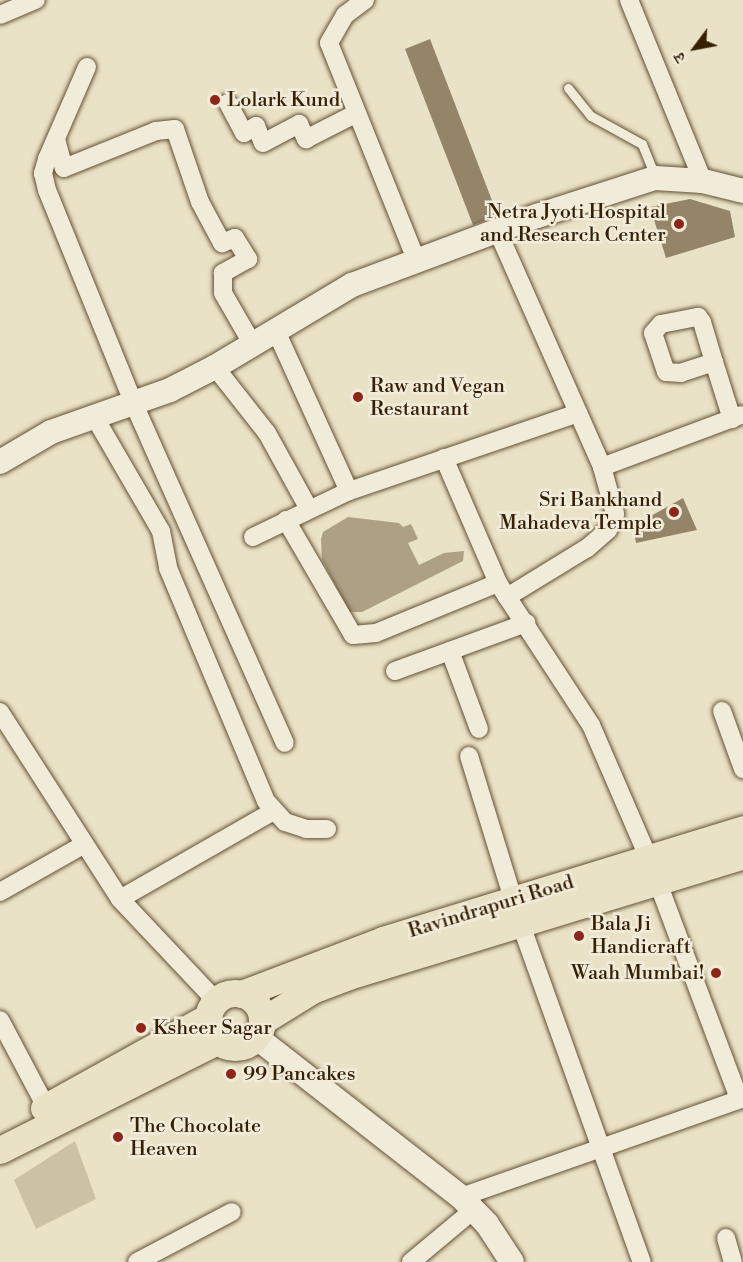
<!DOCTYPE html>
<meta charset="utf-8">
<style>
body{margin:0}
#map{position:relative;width:743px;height:1262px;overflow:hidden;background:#eae2c6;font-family:"Libre Bodoni","Noto Serif Devanagari",serif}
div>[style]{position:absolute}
.green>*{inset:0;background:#cbc1a5}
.water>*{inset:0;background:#ada084}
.building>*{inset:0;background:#948569}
.roads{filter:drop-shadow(0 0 2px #635134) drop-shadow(0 0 2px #635134)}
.lane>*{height:9px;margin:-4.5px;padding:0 4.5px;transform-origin:4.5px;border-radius:4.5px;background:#f1ecda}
.street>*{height:18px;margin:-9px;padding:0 9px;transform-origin:9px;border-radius:9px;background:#f1ecda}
.secondary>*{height:24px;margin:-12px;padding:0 12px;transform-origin:12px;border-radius:12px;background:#f1ecda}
.primary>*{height:27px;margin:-13.5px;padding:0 13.5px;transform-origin:13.5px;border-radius:13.5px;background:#eae2c6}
.primary>.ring{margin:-13.5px;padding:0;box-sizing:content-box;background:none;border:27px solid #eae2c6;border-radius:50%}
.dots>*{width:16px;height:16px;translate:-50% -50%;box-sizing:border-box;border:3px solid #f1ecda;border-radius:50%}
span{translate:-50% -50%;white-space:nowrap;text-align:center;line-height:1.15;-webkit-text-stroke:5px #f1ecda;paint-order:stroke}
.poi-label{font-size:20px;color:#362104}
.left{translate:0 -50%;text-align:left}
.right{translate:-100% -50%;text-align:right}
.street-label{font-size:20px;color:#362104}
.north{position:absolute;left:665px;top:18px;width:60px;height:60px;-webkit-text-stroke:4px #f1ecda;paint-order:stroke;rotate:238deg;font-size:16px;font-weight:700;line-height:24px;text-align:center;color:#362104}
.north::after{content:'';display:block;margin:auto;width:21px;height:27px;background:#362104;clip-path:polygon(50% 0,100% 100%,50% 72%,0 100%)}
</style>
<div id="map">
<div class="green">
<div style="clip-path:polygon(75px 1141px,96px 1199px,36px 1229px,14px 1180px)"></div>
</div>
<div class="water">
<div style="clip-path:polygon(348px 517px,399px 523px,403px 527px,411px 524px,418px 539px,408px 543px,419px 565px,444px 553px,464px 551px,463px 561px,362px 612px,350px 612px,322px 560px,321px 539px,323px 532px)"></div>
</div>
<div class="building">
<div style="clip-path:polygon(430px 39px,498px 216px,473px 225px,405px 49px)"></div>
<div style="clip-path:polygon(690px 199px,730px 211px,735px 237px,666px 258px,650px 207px)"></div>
<div style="clip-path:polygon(683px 498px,697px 530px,636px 543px,633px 526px)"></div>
</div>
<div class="roads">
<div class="lane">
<div style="left:568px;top:88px;width:36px;rotate:51deg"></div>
<div style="left:591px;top:116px;width:58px;rotate:28.8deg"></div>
<div style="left:642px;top:144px;width:35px;rotate:68deg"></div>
</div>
<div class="street">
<div style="left:365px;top:0;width:25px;rotate:143deg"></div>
<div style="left:345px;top:15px;width:32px;rotate:120deg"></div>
<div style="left:329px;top:43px;width:236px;rotate:68.1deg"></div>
<div style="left:629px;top:0;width:196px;rotate:67.8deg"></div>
<div style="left:0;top:15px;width:39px;rotate:-23deg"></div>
<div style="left:87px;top:67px;width:100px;rotate:113.5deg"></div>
<div style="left:47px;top:159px;width:15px;rotate:106deg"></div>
<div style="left:43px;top:173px;width:17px;rotate:77deg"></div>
<div style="left:47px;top:190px;width:229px;rotate:67.9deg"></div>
<div style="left:133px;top:402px;width:373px;rotate:66deg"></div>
<div style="left:228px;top:103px;width:34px;rotate:62deg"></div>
<div style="left:244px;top:133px;width:14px;rotate:-30deg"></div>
<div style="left:256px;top:126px;width:18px;rotate:68deg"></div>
<div style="left:263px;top:143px;width:41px;rotate:-27.8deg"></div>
<div style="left:299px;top:124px;width:17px;rotate:65deg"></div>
<div style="left:306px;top:139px;width:57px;rotate:-27deg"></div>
<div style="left:56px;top:139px;width:30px;rotate:75deg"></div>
<div style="left:64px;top:168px;width:99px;rotate:-21.9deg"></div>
<div style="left:156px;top:131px;width:19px;rotate:-6deg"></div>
<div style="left:175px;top:129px;width:77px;rotate:71.1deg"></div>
<div style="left:200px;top:202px;width:47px;rotate:61.8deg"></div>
<div style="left:222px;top:243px;width:14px;rotate:-21deg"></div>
<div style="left:235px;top:238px;width:25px;rotate:58deg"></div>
<div style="left:248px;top:259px;width:29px;rotate:151deg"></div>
<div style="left:223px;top:273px;width:20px;rotate:90deg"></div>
<div style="left:223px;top:293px;width:60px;rotate:60deg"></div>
<div style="left:498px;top:232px;width:257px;rotate:66.1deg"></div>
<div style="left:602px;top:467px;width:49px;rotate:74.5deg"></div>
<div style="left:615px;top:514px;width:17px;rotate:114deg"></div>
<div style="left:608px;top:530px;width:28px;rotate:139deg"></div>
<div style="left:587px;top:548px;width:94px;rotate:148.5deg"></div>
<div style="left:276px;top:331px;width:176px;rotate:65.5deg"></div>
<div style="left:714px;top:362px;width:35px;rotate:162deg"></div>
<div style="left:681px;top:373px;width:15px;rotate:-176deg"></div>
<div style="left:666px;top:372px;width:41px;rotate:-108.4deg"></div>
<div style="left:653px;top:333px;width:12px;rotate:-48deg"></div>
<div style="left:661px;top:324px;width:38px;rotate:-11deg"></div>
<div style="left:698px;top:317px;width:6px;rotate:51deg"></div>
<div style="left:702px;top:322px;width:42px;rotate:73.3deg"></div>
<div style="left:714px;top:362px;width:60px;rotate:72.5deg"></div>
<div style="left:215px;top:367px;width:84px;rotate:51.8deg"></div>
<div style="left:267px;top:433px;width:87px;rotate:61.1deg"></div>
<div style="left:94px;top:416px;width:133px;rotate:59.8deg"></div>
<div style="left:161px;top:531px;width:38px;rotate:79deg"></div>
<div style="left:168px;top:568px;width:253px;rotate:67.2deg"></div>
<div style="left:266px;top:801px;width:28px;rotate:48deg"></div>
<div style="left:285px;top:822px;width:22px;rotate:18deg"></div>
<div style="left:306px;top:829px;width:21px"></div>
<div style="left:444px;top:458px;width:136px;rotate:66.6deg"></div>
<div style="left:498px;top:583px;width:170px;rotate:56.8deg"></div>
<div style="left:591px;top:725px;width:146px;rotate:66.6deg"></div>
<div style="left:649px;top:859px;width:256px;rotate:69.4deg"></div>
<div style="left:602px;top:467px;width:148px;rotate:-20.5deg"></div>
<div style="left:286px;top:520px;width:133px;rotate:59.8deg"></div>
<div style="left:353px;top:635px;width:23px;rotate:-5deg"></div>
<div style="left:376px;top:633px;width:132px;rotate:-22.3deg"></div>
<div style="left:253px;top:537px;width:106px;rotate:-25.6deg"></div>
<div style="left:349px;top:491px;width:242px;rotate:-18.8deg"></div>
<div style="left:450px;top:651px;width:83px;rotate:69.6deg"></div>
<div style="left:395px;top:671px;width:140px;rotate:-20.1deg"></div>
<div style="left:722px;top:711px;width:62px;rotate:70.1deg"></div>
<div style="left:0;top:712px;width:222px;rotate:57.3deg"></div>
<div style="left:120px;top:899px;width:140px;rotate:46.7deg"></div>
<div style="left:469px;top:756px;width:150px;rotate:72.9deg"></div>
<div style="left:0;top:892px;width:95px;rotate:-29.5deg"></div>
<div style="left:120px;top:899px;width:175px;rotate:-29.8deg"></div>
<div style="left:520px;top:922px;width:361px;rotate:70.3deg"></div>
<div style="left:0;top:1020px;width:98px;rotate:62.1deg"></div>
<div style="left:461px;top:1197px;width:299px;rotate:-19.3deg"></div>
<div style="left:726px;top:1238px;width:25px;rotate:74deg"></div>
<div style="left:137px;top:1262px;width:107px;rotate:-27.8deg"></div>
<div style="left:411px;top:1262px;width:70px;rotate:-39.8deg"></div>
</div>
<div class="secondary">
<div style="left:0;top:462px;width:59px;rotate:-30.5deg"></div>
<div style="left:51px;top:432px;width:126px;rotate:-19.4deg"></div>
<div style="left:170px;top:390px;width:51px;rotate:-27.1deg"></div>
<div style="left:215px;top:367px;width:160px;rotate:-30.9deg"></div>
<div style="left:352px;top:285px;width:197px;rotate:-20.5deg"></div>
<div style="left:537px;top:216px;width:124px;rotate:-17.9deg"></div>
<div style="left:655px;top:178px;width:48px;rotate:3.6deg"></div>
<div style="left:703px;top:181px;width:41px;rotate:14deg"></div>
<div style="left:256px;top:1037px;width:260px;rotate:38deg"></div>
<div style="left:461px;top:1197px;width:37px;rotate:46deg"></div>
<div style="left:487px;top:1224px;width:45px;rotate:56.7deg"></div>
</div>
<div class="primary">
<div class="ring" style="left:208px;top:993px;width:27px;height:27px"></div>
<div style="left:241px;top:994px;width:152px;rotate:-20.8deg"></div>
<div style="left:383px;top:940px;width:377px;rotate:-17.1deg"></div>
<div style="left:262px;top:1021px;width:59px;rotate:-31.8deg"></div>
<div style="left:312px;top:990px;width:39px;rotate:-21deg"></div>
<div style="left:348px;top:976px;width:413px;rotate:-17deg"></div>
<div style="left:44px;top:1108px;width:188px;rotate:-29deg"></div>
<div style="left:0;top:1150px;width:243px;rotate:-26.7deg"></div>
</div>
</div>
<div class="dots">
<div style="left:215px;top:100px;background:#8f2418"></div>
<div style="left:679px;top:224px;background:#8f2418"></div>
<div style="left:358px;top:397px;background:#8f2418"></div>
<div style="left:674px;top:512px;background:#8f2418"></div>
<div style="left:579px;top:936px;background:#8f2418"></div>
<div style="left:716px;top:973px;background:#8f2418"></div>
<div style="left:141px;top:1028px;background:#8f2418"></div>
<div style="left:231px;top:1074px;background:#8f2418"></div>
<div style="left:118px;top:1137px;background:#8f2418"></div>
</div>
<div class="poi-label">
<span class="left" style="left:227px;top:100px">Lolark Kund</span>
<span class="right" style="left:666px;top:224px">Netra Jyoti Hospital<br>and Research Center</span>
<span class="left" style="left:370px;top:398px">Raw and Vegan<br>Restaurant</span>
<span class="right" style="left:662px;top:512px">Sri Bankhand<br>Mahadeva Temple</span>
<span class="left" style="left:591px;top:936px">Bala Ji<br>Handicraft</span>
<span class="right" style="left:704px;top:973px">Waah Mumbai!</span>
<span class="left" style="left:153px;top:1028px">Ksheer Sagar</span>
<span class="left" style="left:243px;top:1074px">99 Pancakes</span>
<span class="left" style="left:130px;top:1138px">The Chocolate<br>Heaven</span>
</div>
<div class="street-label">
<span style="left:491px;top:907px;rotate:-17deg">Ravindrapuri Road</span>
</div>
<div class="north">उ</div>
</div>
